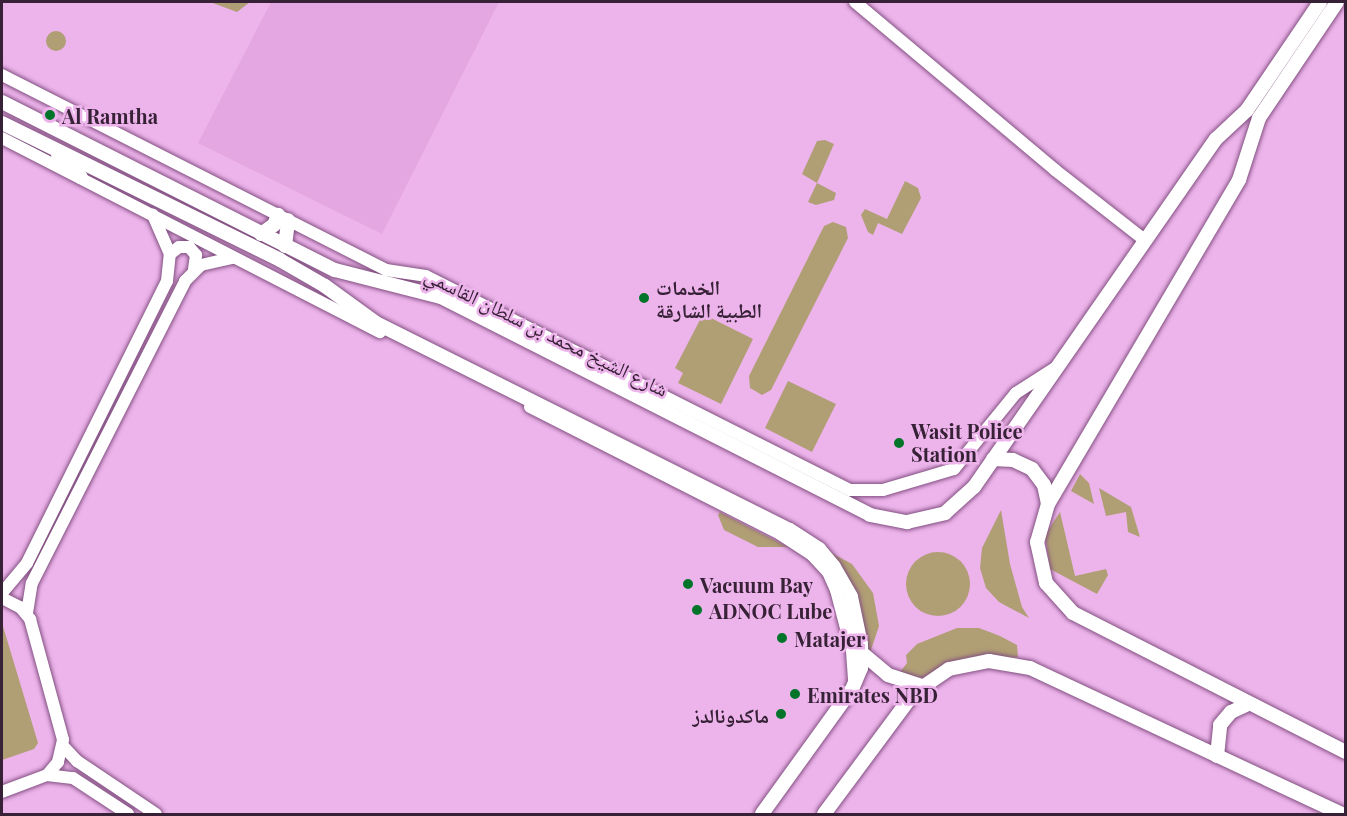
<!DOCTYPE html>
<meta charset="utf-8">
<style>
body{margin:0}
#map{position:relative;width:1347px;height:816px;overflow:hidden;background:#edb4eb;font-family:"Playfair Display","Noto Naskh Arabic",serif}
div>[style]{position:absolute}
.built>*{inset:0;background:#e4a7e2}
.green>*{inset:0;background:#b09e74}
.round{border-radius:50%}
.roads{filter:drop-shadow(0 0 2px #825081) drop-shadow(0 0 2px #825081)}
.tertiary>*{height:12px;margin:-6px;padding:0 6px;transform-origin:6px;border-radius:6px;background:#fff}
.secondary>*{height:14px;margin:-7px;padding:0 7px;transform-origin:7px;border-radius:7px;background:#fff}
.dots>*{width:16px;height:16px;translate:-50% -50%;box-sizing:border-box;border:3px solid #edb4eb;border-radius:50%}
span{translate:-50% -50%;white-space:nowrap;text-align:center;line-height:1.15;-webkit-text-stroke:5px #edb4eb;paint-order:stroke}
.poi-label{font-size:20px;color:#372136;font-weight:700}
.left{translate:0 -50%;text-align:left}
.right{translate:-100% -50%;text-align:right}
.street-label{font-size:20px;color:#372136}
.frame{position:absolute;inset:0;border:3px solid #372136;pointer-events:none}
</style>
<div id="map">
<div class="built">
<div style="clip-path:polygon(271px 2px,499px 2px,382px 234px,198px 143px)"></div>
</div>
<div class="green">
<div style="clip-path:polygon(210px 2px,250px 2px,237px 12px)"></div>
<div class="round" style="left:46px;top:31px;width:20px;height:20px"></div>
<div style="clip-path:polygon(825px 140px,834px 144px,817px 183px,836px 193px,834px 200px,816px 205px,808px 202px,817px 183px,802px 174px,817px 141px)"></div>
<div style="clip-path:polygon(905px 181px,918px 188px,921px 198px,902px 234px,878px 223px,873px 235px,868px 232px,861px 215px,865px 209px,887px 219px)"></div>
<div style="clip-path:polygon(833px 222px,846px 227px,848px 238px,771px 390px,762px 395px,750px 388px,749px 376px,824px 226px)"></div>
<div style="clip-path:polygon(703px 314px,753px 339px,721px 404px,678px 383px,683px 373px,675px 368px)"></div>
<div style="clip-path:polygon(788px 381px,836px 404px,812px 452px,765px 428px)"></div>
<div style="clip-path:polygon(1080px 474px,1089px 483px,1094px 504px,1071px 491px)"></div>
<div style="clip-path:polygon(1099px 488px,1131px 507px,1140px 537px,1128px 532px,1126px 512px,1106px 516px)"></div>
<div style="clip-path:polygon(1001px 510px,1010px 564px,1022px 607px,1029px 618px,999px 602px,986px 588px,980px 568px,982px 548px)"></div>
<div style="clip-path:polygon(720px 512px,788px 547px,758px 547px,724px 530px,718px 515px)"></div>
<div style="clip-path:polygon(1060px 512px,1075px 576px,1106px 569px,1108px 575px,1097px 594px,1050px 569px,1045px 535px)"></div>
<div style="clip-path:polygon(826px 550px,852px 564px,873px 593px,879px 626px,868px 659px)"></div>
<div class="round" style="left:906px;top:552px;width:64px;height:64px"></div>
<div style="clip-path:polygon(2px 623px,38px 743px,34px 749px,2px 760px)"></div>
<div style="clip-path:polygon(957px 628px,979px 628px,1000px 636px,1017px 645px,1018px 657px,952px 665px,911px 683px,897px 676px,907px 663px,906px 655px,917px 644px)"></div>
</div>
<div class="roads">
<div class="tertiary">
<div style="left:855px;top:2px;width:261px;rotate:40deg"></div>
<div style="left:1055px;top:170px;width:115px;rotate:38deg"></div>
<div style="left:2px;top:75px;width:431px;rotate:26.9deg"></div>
<div style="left:386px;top:270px;width:40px;rotate:8.5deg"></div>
<div style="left:426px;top:276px;width:475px;rotate:26.8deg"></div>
<div style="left:850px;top:490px;width:33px"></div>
<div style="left:883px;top:490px;width:74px;rotate:-16.5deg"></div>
<div style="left:954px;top:469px;width:98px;rotate:-50.8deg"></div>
<div style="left:1016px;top:393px;width:50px;rotate:-32.7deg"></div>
<div style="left:2px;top:138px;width:425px;rotate:27.2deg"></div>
<div style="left:170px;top:254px;width:11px;rotate:-38deg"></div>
<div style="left:179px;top:247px;width:10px"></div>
<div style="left:189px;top:247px;width:11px;rotate:49deg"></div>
<div style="left:196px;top:255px;width:15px;rotate:98deg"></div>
<div style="left:530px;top:407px;width:280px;rotate:26.9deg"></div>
<div style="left:780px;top:534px;width:38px;rotate:33deg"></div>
<div style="left:812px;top:555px;width:23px;rotate:47deg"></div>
<div style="left:828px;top:572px;width:20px;rotate:66deg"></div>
<div style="left:836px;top:590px;width:63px;rotate:75.3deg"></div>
<div style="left:852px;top:651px;width:28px;rotate:86deg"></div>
<div style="left:2px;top:593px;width:39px;rotate:-50deg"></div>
<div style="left:27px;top:563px;width:315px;rotate:-63.6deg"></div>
<div style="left:167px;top:281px;width:27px;rotate:-84deg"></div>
<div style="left:170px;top:254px;width:43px;rotate:-113.6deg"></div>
<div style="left:2px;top:598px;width:20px;rotate:27deg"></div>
<div style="left:20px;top:607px;width:16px;rotate:50deg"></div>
<div style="left:30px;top:619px;width:125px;rotate:74.7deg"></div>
<div style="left:63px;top:740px;width:23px;rotate:103deg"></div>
<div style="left:58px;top:762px;width:17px;rotate:130deg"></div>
<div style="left:47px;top:775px;width:48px;rotate:159.3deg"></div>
<div style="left:27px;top:613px;width:30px;rotate:-81deg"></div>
<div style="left:32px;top:583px;width:339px;rotate:-63.1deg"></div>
<div style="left:185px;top:281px;width:23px;rotate:-45deg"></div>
<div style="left:201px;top:265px;width:32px;rotate:-13deg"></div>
<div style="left:63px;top:746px;width:21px;rotate:47deg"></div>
<div style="left:77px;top:761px;width:95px;rotate:33.9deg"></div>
<div style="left:47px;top:775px;width:26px;rotate:7deg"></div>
<div style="left:73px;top:778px;width:66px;rotate:33.2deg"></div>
</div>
<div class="secondary">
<div style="left:1337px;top:2px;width:140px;rotate:123.9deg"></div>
<div style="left:1259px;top:118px;width:65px;rotate:107.9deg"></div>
<div style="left:1239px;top:180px;width:376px;rotate:120.5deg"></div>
<div style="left:1048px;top:504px;width:40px;rotate:106deg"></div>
<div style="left:1037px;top:542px;width:42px;rotate:77.6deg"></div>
<div style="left:1046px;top:583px;width:40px;rotate:48deg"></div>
<div style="left:1073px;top:613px;width:306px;rotate:27deg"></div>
<div style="left:2px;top:102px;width:373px;rotate:26.8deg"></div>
<div style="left:335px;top:270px;width:109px;rotate:14.3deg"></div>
<div style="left:441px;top:297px;width:481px;rotate:26.9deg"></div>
<div style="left:870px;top:515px;width:38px;rotate:11deg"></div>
<div style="left:907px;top:522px;width:39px;rotate:-13deg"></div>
<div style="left:945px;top:513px;width:39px;rotate:-42deg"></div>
<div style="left:974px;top:487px;width:424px;rotate:-55.2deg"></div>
<div style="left:1216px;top:139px;width:42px;rotate:-43.1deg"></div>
<div style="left:1247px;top:110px;width:130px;rotate:-55.9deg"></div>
<div style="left:2px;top:123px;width:310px;rotate:26.2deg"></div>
<div style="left:280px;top:260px;width:52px;rotate:30deg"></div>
<div style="left:325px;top:286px;width:63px;rotate:36deg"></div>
<div style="left:376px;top:323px;width:463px;rotate:26.6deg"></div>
<div style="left:790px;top:530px;width:35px;rotate:33deg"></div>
<div style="left:819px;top:549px;width:23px;rotate:50deg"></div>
<div style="left:834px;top:567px;width:34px;rotate:60deg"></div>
<div style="left:851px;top:597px;width:48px;rotate:78deg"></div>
<div style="left:861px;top:644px;width:24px;rotate:90deg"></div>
<div style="left:861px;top:668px;width:23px;rotate:113deg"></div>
<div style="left:852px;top:689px;width:154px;rotate:125.8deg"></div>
<div style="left:58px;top:155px;width:32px;rotate:44deg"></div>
<div style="left:261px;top:234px;width:16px;rotate:-35deg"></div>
<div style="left:274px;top:225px;width:11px;rotate:-68deg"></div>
<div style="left:285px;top:246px;width:26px;rotate:-83deg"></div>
<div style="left:993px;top:459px;width:20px;rotate:3deg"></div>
<div style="left:1013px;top:460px;width:21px;rotate:25deg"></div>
<div style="left:1032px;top:469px;width:20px;rotate:53deg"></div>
<div style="left:1044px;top:485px;width:19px;rotate:78deg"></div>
<div style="left:862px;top:653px;width:34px;rotate:40deg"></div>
<div style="left:888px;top:675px;width:36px;rotate:18deg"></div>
<div style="left:1217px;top:756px;width:31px;rotate:-84deg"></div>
<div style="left:1220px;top:725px;width:17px;rotate:-50deg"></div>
<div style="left:1231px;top:712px;width:19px;rotate:-25deg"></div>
<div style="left:824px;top:814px;width:151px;rotate:-53.4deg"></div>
<div style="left:914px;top:693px;width:42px;rotate:-34.4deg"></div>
<div style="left:949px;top:669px;width:41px;rotate:-11.3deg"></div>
<div style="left:989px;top:661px;width:42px;rotate:9.7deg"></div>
<div style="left:1030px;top:668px;width:344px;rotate:25.1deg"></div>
</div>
</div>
<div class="dots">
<div style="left:50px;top:115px;background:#00752a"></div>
<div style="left:644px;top:298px;background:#00752a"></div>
<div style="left:899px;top:443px;background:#00752a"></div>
<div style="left:688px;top:584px;background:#00752a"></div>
<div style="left:697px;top:610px;background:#00752a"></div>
<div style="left:782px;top:638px;background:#00752a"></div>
<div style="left:795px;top:694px;background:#00752a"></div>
<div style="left:781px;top:714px;background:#00752a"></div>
</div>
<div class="poi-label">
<span class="left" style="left:62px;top:115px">Al Ramtha</span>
<span class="left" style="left:656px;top:298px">الخدمات<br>الطبية الشارقة</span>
<span class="left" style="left:911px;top:442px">Wasit Police<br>Station</span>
<span class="left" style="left:700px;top:584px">Vacuum Bay</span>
<span class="left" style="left:709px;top:610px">ADNOC Lube</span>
<span class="left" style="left:794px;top:638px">Matajer</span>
<span class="left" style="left:807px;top:694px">Emirates NBD</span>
<span class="right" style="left:769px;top:714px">ماكدونالدز</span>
</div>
<div class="street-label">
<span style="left:547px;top:331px;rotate:26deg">شارع الشيخ محمد بن سلطان القاسمي</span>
</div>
<div class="frame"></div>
</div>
